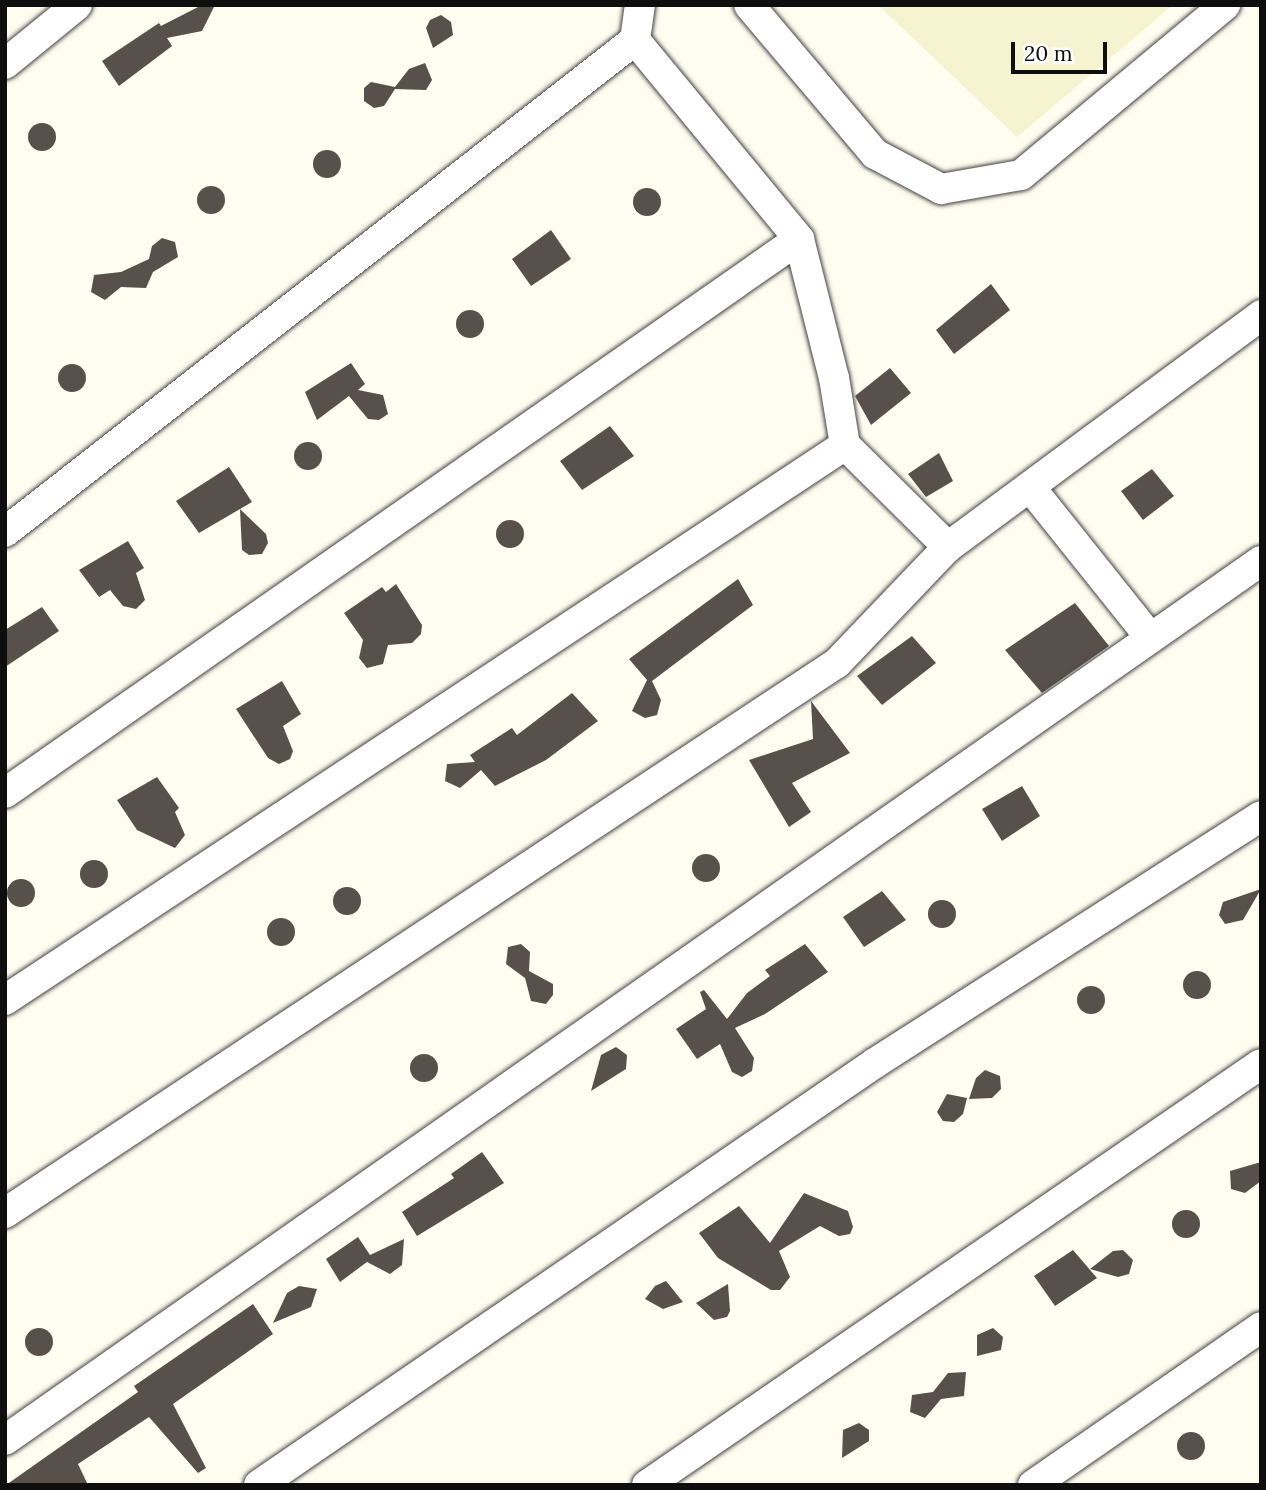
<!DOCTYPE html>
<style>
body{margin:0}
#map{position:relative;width:1266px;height:1490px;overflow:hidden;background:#fffdf0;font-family:Lora,serif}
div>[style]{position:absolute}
.farmland>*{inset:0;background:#f5f3d0}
.building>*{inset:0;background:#57504b}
.round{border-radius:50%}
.roads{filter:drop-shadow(0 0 2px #414141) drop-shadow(0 0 2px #414141)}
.minor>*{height:30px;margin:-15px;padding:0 15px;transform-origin:15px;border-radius:15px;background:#fff}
span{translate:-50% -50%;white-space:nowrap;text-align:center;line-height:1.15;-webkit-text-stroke:7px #fff;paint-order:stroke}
.frame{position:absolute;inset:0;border:7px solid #0e0e0e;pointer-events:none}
.scale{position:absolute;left:1011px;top:42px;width:96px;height:32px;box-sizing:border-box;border:4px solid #0e0e0e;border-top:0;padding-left:9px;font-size:21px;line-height:24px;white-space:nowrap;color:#0e0e0e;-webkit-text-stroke:5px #fff;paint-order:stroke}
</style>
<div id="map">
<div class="farmland">
<div style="clip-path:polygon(878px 5px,1173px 5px,1017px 137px)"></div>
</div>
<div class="building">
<div style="clip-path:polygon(202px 5px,215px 5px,202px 31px,167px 38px,172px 46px,119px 86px,102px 61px,159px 23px,161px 26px)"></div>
<div style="clip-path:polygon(441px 15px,451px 22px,453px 35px,433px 48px,426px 28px,430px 20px)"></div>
<div style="clip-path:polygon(425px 63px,432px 80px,426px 90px,395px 89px,384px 106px,374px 108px,364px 101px,364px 88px,371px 82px,395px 87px,409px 69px)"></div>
<div class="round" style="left:28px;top:123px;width:28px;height:28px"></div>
<div class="round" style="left:313px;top:150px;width:28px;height:28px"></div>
<div class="round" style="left:197px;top:186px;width:28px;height:28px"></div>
<div class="round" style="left:633px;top:188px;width:28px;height:28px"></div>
<div style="clip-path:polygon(551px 230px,571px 259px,531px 286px,512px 259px)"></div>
<div style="clip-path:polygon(162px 238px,175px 242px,178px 257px,153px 272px,146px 288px,121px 287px,105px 300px,91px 292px,94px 275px,121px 272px,149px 259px,152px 246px)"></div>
<div style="clip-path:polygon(991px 284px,1010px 310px,954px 354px,936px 330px)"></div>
<div class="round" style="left:456px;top:310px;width:28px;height:28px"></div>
<div style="clip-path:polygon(351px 363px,365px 384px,358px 390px,383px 395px,388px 414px,379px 420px,368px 419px,349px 396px,317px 420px,305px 392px)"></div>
<div class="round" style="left:58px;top:364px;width:28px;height:28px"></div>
<div style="clip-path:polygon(890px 368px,911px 393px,871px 425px,855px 396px)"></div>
<div style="clip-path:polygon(610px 426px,634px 456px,582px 490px,560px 461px)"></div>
<div class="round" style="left:294px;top:442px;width:28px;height:28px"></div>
<div style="clip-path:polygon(939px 453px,953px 481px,926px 497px,908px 474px)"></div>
<div style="clip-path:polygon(229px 467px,252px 502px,199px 533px,176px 501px)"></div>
<div style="clip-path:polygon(1152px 469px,1174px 496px,1143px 520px,1121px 491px)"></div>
<div style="clip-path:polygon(240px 509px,266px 534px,268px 543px,262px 554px,249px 555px,242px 550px)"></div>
<div class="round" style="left:496px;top:520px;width:28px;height:28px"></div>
<div style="clip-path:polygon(128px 541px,144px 568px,136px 573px,145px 600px,136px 609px,123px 606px,110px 590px,99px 597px,79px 570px)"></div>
<div style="clip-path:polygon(738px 579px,753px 605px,652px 681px,661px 700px,657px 715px,645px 718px,632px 711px,647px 680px,629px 659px)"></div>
<div style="clip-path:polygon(396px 584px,422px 625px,421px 634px,412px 643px,388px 645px,383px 664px,367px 668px,359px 658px,363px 640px,344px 613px,382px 587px,386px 592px)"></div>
<div style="clip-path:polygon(1075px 603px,1109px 646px,1042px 693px,1005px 650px)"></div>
<div style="clip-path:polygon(42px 607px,59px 631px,5px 667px,5px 630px)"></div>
<div style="clip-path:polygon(912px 636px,936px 663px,882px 705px,857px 676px)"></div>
<div style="clip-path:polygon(282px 681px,301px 714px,283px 726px,293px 751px,290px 759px,279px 764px,268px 758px,236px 709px)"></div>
<div style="clip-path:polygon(572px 693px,598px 721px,546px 760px,495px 786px,481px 770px,460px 788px,445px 781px,447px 764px,475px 762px,470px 755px,512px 728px,517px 735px)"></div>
<div style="clip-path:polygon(811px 701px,850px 753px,792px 783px,811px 812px,789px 827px,749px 760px,813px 739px)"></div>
<div style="clip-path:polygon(157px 777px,179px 808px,175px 812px,185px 835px,175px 848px,137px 830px,117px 800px)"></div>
<div style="clip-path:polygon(1022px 786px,1040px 816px,1002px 841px,982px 809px)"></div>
<div class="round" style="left:692px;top:854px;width:28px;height:28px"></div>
<div class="round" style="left:80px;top:860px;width:28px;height:28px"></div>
<div class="round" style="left:7px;top:879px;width:28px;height:28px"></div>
<div class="round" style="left:333px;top:887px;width:28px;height:28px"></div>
<div style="clip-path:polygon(1261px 889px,1243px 920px,1225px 924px,1219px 915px,1223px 902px)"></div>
<div style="clip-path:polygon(882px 891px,906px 920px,864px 947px,843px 917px)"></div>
<div class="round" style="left:928px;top:900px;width:28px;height:28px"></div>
<div class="round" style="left:267px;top:918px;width:28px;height:28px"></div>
<div style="clip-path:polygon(521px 944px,530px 952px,529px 971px,553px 984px,553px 995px,546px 1004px,531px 1001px,525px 978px,506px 964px,508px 947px)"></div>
<div style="clip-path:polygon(805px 944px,828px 972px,765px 1014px,735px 1028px,754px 1058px,752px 1071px,742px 1077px,732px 1072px,720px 1044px,697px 1059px,676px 1029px,706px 1009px,700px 992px,704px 990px,727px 1019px,747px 993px,770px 976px,765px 970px)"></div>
<div class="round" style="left:1183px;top:971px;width:28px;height:28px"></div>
<div class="round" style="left:1077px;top:986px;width:28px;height:28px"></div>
<div style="clip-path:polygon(616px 1047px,627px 1055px,626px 1069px,591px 1091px,601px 1055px)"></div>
<div class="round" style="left:410px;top:1054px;width:28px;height:28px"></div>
<div style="clip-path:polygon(985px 1070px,1000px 1076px,1001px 1089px,992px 1098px,969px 1099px,976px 1078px)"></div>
<div style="clip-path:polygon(947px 1094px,967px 1098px,963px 1114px,954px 1122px,943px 1121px,937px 1112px)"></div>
<div style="clip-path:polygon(482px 1152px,504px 1183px,417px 1236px,402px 1212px,454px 1178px,451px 1174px)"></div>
<div style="clip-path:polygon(1261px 1162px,1261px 1181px,1245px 1193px,1231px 1189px,1230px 1171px)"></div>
<div style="clip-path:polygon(804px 1193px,848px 1211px,853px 1227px,850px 1234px,839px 1236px,820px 1226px,779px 1251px,790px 1277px,780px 1290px,771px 1290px,718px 1258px,699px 1233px,739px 1206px,770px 1243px)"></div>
<div class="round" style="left:1172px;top:1210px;width:28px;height:28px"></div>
<div style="clip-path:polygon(358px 1237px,370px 1255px,404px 1239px,402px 1265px,390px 1274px,367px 1262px,340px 1282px,326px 1259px)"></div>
<div style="clip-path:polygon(1073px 1250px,1097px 1278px,1055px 1306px,1034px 1276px)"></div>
<div style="clip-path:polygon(1123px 1250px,1133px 1260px,1129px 1274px,1118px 1277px,1090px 1269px,1113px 1251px)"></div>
<div style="clip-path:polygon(666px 1281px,683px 1302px,663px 1309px,645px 1299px,655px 1286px)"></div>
<div style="clip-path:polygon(728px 1284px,730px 1311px,727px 1317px,714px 1320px,696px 1303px)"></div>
<div style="clip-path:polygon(299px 1286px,317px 1289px,311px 1307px,273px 1323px,287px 1293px)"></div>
<div style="clip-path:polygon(253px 1304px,273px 1334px,173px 1404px,206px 1468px,198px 1473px,149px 1417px,78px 1464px,88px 1485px,6px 1485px,138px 1392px,134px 1386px)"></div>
<div style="clip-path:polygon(993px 1328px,1003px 1337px,1001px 1350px,977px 1356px,977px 1335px)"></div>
<div class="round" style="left:25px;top:1328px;width:28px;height:28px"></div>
<div style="clip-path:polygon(966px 1372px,964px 1396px,941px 1399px,925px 1418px,910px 1412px,912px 1395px,933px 1392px,948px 1373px)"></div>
<div style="clip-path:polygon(859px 1423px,869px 1430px,869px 1441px,842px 1458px,843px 1430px)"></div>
<div class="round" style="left:1177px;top:1432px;width:28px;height:28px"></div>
</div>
<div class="roads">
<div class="minor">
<div style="left:749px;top:5px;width:195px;rotate:49.8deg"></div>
<div style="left:875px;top:154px;width:75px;rotate:27.9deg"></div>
<div style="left:941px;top:189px;width:81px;rotate:-9.9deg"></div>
<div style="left:1021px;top:175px;width:266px;rotate:-39.8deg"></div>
<div style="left:635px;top:40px;width:35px;rotate:-82deg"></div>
<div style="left:5px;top:64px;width:93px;rotate:-39.3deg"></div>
<div style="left:1030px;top:487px;width:191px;rotate:51.4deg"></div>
<div style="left:5px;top:532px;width:799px;rotate:-37.99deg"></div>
<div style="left:635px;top:40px;width:258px;rotate:50.5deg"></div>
<div style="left:799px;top:239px;width:143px;rotate:75.9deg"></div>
<div style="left:834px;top:378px;width:68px;rotate:80.7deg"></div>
<div style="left:845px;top:445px;width:145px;rotate:44.7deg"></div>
<div style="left:5px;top:793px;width:968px;rotate:-34.9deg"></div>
<div style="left:5px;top:1000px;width:1007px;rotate:-33.45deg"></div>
<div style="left:5px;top:1213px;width:997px;rotate:-33.47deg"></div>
<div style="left:837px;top:663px;width:161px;rotate:-46.3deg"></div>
<div style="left:948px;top:547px;width:390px;rotate:-36.5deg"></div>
<div style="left:5px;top:1440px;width:1533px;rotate:-34.99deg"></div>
<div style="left:259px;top:1485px;width:747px;rotate:-34.41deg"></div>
<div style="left:875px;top:1063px;width:458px;rotate:-32.6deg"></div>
<div style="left:647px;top:1485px;width:744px;rotate:-34.44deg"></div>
<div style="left:1033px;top:1485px;width:277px;rotate:-34.7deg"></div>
</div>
</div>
<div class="frame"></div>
<div class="scale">20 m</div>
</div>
